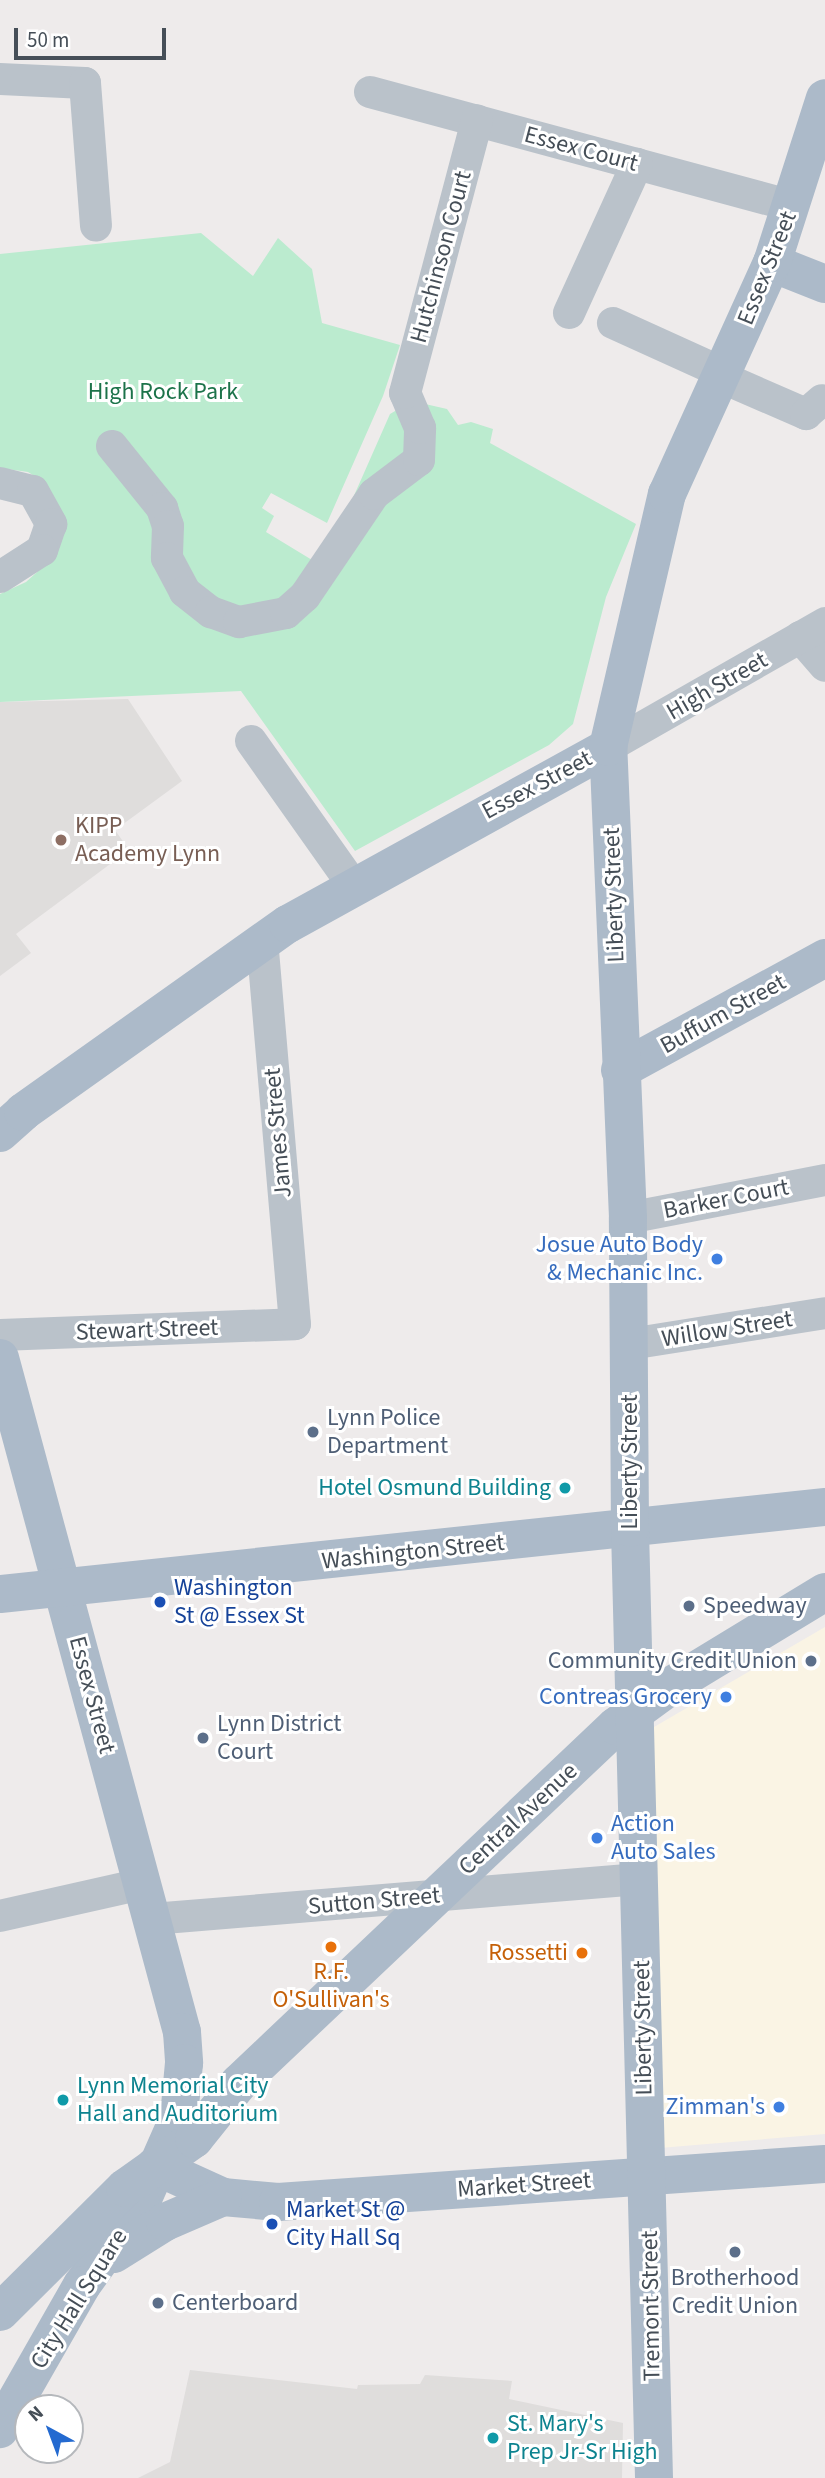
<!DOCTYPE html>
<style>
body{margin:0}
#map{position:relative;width:825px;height:2478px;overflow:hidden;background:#eeebeb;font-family:"Source Sans 3",sans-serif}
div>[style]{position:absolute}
.commercial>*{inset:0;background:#faf4e4}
.education>*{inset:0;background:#dfdddc}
.green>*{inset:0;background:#bbebcf}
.minor>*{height:32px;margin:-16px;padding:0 16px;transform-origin:16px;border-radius:16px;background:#bac2ca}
.major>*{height:38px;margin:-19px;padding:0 19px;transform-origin:19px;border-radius:19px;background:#acbac9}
.dots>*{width:19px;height:19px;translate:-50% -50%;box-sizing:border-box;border:4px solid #fff;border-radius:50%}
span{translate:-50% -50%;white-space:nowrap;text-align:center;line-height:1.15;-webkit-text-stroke:6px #fff;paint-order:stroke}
.street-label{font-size:24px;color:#454e57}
.park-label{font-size:24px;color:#1c734a}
.education-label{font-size:24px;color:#785e54}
.left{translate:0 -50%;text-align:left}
.shop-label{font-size:24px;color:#366cbe}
.right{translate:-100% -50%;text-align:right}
.service-label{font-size:24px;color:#4e5e75}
.culture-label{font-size:24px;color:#0d838f}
.transit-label{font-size:24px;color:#164399}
.food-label{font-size:24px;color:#c56008}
.north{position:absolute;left:14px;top:2394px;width:70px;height:70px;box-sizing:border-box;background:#fff;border:2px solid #b5b8bc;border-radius:50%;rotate:319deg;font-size:19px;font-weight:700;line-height:28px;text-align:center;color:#454e57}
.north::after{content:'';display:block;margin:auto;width:24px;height:32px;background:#246ad0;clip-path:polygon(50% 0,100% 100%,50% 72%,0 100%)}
.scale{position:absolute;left:14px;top:28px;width:152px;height:32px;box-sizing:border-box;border:4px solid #454e57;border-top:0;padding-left:9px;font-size:21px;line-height:24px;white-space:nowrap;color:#454e57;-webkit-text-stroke:5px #fff;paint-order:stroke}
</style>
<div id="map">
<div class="commercial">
<div style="clip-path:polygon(825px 1627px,825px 2134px,660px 2148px,649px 1730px)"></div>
</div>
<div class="education">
<div style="clip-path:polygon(128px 699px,182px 781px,115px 830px,129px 850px,16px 934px,31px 953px,0 976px,0 702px)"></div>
<div style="clip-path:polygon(190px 2370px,357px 2389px,358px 2385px,420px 2384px,425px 2375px,512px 2381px,509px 2399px,623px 2423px,622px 2478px,138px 2478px,170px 2462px)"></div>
</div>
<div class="green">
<div style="clip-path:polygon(201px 233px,253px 276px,278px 238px,312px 269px,322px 323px,400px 345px,383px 396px,327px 523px,271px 493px,262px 508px,274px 516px,266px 532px,317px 563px,345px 516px,390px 414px,412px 401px,447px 409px,458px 425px,471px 422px,493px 429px,490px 443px,636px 524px,606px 597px,573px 724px,549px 745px,355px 851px,241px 691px,0 702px,0 594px,26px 582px,56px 555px,63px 518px,47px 484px,28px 472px,0 468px,0 254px)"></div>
</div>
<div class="minor">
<div style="left:0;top:79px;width:85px;rotate:2.7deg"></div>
<div style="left:85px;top:83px;width:143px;rotate:85.6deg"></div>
<div style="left:370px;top:92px;width:437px;rotate:15.1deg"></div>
<div style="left:569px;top:313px;width:164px;rotate:-65.5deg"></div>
<div style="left:613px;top:323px;width:121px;rotate:24.4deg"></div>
<div style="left:721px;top:377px;width:93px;rotate:23.5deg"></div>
<div style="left:806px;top:414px;width:21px;rotate:-41deg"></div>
<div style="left:112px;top:446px;width:80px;rotate:51.1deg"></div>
<div style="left:162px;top:508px;width:19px;rotate:72deg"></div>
<div style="left:168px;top:526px;width:32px;rotate:92deg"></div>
<div style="left:167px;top:558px;width:38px;rotate:62deg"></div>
<div style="left:185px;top:592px;width:33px;rotate:38deg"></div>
<div style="left:211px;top:612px;width:30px;rotate:20deg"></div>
<div style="left:239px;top:622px;width:48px;rotate:-10.8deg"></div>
<div style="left:286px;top:613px;width:25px;rotate:-42deg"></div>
<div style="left:305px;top:596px;width:123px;rotate:-55.9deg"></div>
<div style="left:374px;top:494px;width:56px;rotate:-37.1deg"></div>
<div style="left:419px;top:460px;width:32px;rotate:-88deg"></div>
<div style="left:420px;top:428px;width:38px;rotate:-113deg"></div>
<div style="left:405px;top:393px;width:282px;rotate:-75.2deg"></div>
<div style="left:0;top:483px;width:34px;rotate:14deg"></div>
<div style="left:33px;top:491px;width:38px;rotate:61deg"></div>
<div style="left:51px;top:524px;width:28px;rotate:109deg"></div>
<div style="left:42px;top:550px;width:50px;rotate:147.3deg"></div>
<div style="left:800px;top:637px;width:38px;rotate:49deg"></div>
<div style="left:251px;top:741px;width:176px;rotate:54.7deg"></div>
<div style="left:608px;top:747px;width:250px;rotate:-29.7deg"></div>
<div style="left:628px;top:1218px;width:201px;rotate:-10.9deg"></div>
<div style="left:0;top:1335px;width:295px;rotate:-2.1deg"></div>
<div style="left:295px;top:1324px;width:384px;rotate:-94.9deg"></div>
<div style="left:630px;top:1344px;width:197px;rotate:-9deg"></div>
<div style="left:0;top:1916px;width:146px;rotate:-12.7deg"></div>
<div style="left:152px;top:1919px;width:489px;rotate:-4.7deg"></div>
</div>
<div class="major">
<div style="left:772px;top:263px;width:57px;rotate:21.6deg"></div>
<div style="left:620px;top:1070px;width:234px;rotate:-28.6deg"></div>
<div style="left:0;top:1133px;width:31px;rotate:-42deg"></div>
<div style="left:23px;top:1112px;width:325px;rotate:-35.4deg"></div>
<div style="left:288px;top:924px;width:366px;rotate:-28.9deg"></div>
<div style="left:0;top:1358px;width:698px;rotate:74.89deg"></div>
<div style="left:182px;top:2032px;width:31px;rotate:86deg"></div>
<div style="left:184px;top:2063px;width:54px;rotate:95.3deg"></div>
<div style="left:179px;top:2117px;width:94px;rotate:113.8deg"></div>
<div style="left:141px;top:2203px;width:101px;rotate:125.7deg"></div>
<div style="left:82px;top:2285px;width:166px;rotate:119.7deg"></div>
<div style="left:0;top:1594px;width:830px;rotate:-6.02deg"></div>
<div style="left:155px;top:2166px;width:75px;rotate:24.5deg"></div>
<div style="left:223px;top:2197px;width:55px;rotate:5.2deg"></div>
<div style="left:278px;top:2202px;width:548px;rotate:-3.97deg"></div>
<div style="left:114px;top:2254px;width:60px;rotate:-32.1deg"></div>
<div style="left:165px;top:2222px;width:63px;rotate:-23.3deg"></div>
<div style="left:0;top:2312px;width:176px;rotate:-44.8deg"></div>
<div style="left:125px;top:2188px;width:85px;rotate:-35.4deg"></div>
<div style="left:194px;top:2139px;width:72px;rotate:-51.2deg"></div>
<div style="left:239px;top:2083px;width:519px;rotate:-43.44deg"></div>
<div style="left:616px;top:1726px;width:69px;rotate:-36.2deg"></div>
<div style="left:672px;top:1685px;width:179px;rotate:-31.3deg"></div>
<div style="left:654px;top:2478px;width:950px;rotate:-91.45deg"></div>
<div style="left:630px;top:1528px;width:310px;rotate:-90.4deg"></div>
<div style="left:628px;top:1218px;width:471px;rotate:-92.4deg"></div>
<div style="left:608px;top:747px;width:260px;rotate:-76.9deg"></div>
<div style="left:667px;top:494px;width:254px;rotate:-65.6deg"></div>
<div style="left:772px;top:263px;width:173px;rotate:-72.2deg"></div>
</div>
<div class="dots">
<div style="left:61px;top:840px;background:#8d6e63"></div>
<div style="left:717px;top:1259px;background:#3f7fe0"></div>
<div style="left:313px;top:1432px;background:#5c6f8a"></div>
<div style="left:565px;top:1488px;background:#0f9aa8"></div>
<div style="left:160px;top:1602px;background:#1a4fb4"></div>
<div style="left:689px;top:1606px;background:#5c6f8a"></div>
<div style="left:811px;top:1661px;background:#5c6f8a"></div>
<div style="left:726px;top:1697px;background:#3f7fe0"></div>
<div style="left:203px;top:1738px;background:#5c6f8a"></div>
<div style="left:597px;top:1838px;background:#3f7fe0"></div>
<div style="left:331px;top:1947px;background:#e8710a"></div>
<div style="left:582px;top:1953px;background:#e8710a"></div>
<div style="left:63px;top:2100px;background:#0f9aa8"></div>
<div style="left:779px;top:2107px;background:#3f7fe0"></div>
<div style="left:272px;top:2224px;background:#1a4fb4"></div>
<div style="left:735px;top:2252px;background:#5c6f8a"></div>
<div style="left:158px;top:2303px;background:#5c6f8a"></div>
<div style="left:493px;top:2438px;background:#0f9aa8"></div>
</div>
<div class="street-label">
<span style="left:581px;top:149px;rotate:15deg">Essex Court</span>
<span style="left:441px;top:257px;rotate:-75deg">Hutchinson Court</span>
<span style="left:767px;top:268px;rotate:-68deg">Essex Street</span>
<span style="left:717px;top:686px;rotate:-30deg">High Street</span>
<span style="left:537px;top:785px;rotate:-28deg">Essex Street</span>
<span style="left:614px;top:895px;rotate:-92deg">Liberty Street</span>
<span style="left:723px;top:1014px;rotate:-29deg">Buffum Street</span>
<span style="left:278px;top:1133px;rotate:-95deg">James Street</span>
<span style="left:726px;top:1199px;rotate:-11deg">Barker Court</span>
<span style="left:727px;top:1329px;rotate:-9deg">Willow Street</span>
<span style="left:147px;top:1330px;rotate:-2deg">Stewart Street</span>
<span style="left:630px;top:1462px;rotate:-90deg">Liberty Street</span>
<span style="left:413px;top:1552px;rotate:-6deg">Washington Street</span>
<span style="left:92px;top:1695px;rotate:75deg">Essex Street</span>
<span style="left:518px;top:1819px;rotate:-43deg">Central Avenue</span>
<span style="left:374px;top:1901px;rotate:-5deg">Sutton Street</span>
<span style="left:643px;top:2028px;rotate:-91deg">Liberty Street</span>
<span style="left:524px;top:2185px;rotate:-4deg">Market Street</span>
<span style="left:79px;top:2299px;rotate:-58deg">City Hall Square</span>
<span style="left:651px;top:2306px;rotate:-91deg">Tremont Street</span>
</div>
<div class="park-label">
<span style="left:163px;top:392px">High Rock Park</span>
</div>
<div class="education-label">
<span class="left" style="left:75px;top:840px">KIPP<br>Academy Lynn</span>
</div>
<div class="shop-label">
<span class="right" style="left:703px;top:1259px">Josue Auto Body<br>&amp; Mechanic Inc.</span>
<span class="right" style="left:712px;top:1697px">Contreas Grocery</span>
<span class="left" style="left:611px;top:1838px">Action<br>Auto Sales</span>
<span class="right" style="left:765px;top:2107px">Zimman's</span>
</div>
<div class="service-label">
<span class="left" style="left:327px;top:1432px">Lynn Police<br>Department</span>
<span class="left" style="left:703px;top:1606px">Speedway</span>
<span class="right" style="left:797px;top:1661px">Community Credit Union</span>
<span class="left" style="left:217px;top:1738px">Lynn District<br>Court</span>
<span style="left:735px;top:2292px">Brotherhood<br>Credit Union</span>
<span class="left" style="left:172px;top:2303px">Centerboard</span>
</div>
<div class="culture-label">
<span class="right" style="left:551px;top:1488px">Hotel Osmund Building</span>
<span class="left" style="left:77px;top:2100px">Lynn Memorial City<br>Hall and Auditorium</span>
<span class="left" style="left:507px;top:2438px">St. Mary's<br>Prep Jr-Sr High</span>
</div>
<div class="transit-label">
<span class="left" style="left:174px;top:1602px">Washington<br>St @ Essex St</span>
<span class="left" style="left:286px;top:2224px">Market St @<br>City Hall Sq</span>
</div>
<div class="food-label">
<span class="right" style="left:568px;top:1953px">Rossetti</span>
<span style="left:331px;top:1986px">R.F.<br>O'Sullivan's</span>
</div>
<div class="north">N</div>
<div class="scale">50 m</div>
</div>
